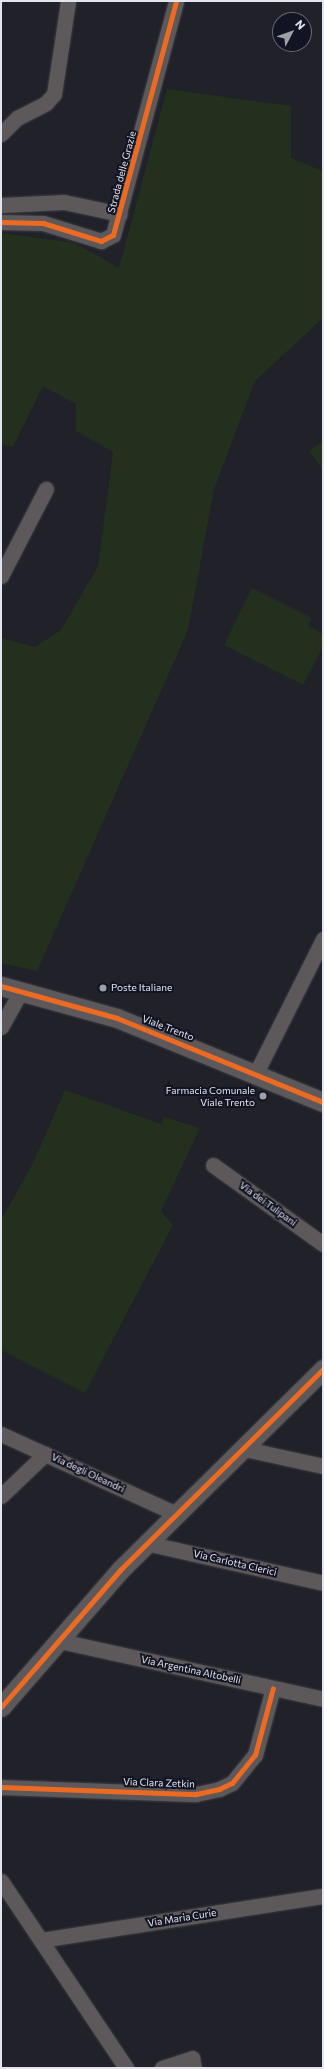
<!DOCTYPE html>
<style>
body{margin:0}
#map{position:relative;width:324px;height:2069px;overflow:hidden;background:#202129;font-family:Commissioner,sans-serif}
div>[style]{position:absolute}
.green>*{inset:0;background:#23301e}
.roads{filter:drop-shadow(0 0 1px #3c3d44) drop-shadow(0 0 1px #3c3d44)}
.minor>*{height:15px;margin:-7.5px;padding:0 7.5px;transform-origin:7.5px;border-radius:7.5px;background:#5d5859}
.tertiary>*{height:19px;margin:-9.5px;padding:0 9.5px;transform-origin:9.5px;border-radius:9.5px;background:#5d5859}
.cycleway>*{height:5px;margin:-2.5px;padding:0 2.5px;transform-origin:2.5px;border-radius:2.5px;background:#ed6a23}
.dots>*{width:11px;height:11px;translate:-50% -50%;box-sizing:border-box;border:2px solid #131423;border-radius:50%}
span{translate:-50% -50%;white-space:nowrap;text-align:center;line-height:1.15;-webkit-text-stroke:4px #131423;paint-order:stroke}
.street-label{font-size:10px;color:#e2e4ee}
.poi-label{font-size:10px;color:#e2e4ee}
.left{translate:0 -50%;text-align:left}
.right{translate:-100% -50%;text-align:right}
.frame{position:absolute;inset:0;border:2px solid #e2e4ee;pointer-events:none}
.north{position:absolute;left:272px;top:12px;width:40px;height:40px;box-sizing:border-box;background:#131423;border:1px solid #666774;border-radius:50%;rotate:49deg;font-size:11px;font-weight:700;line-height:16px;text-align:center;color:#e2e4ee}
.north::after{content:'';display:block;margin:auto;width:14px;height:18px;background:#9ea0a9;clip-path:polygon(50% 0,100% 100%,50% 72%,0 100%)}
</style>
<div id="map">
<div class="green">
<div style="clip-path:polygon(167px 89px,291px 106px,291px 158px,323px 171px,323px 318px,255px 381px,214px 489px,188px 630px,37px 971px,1px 963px,1px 638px,35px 647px,61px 630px,98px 566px,113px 452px,76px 431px,76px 404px,43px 386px,13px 447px,1px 445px,1px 233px,75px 243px,119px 268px)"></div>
<div style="clip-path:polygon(323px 441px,323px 470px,309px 451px)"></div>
<div style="clip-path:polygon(252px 588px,312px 618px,308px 626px,323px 634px,323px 646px,303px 685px,224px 645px)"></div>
<div style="clip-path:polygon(65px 1090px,161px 1124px,164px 1117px,200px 1128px,161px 1211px,173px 1225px,85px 1393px,1px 1350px,1px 1220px,33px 1163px)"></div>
</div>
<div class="roads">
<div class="minor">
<div style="left:1px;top:134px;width:23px;rotate:-45deg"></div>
<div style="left:17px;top:118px;width:33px;rotate:-27deg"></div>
<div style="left:46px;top:103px;width:12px;rotate:-48deg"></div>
<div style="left:54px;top:94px;width:94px;rotate:-81.4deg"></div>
<div style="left:1px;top:205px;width:63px;rotate:-2.7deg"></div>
<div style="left:64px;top:202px;width:57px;rotate:12.1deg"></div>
<div style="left:1px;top:222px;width:42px;rotate:1.4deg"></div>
<div style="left:43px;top:223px;width:61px;rotate:17.2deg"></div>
<div style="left:101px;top:241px;width:13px;rotate:-27deg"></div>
<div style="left:113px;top:235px;width:242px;rotate:-74.9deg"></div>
<div style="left:1px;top:576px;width:98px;rotate:-62.7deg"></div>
<div style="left:1px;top:1027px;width:41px;rotate:-60.9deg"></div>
<div style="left:256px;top:1073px;width:150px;rotate:-63.4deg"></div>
<div style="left:213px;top:1165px;width:135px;rotate:35.7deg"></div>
<div style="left:1px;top:1434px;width:190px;rotate:24.5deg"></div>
<div style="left:245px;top:1449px;width:80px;rotate:12.3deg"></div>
<div style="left:1px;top:1496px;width:61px;rotate:-43.7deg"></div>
<div style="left:146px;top:1543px;width:181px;rotate:12.7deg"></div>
<div style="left:60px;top:1641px;width:269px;rotate:12.4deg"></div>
<div style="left:1px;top:1787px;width:195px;rotate:2.1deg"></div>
<div style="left:196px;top:1794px;width:24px;rotate:-12deg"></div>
<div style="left:219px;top:1789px;width:14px;rotate:-25deg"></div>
<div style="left:232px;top:1783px;width:36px;rotate:-51deg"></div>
<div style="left:255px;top:1755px;width:69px;rotate:-75deg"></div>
<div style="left:1px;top:1881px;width:225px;rotate:56.2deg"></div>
<div style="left:41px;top:1940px;width:285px;rotate:-8.9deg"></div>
<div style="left:162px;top:2068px;width:32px;rotate:-18deg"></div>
<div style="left:192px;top:2058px;width:10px;rotate:79deg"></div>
</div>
<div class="tertiary">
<div style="left:1px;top:986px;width:120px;rotate:15.4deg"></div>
<div style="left:117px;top:1018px;width:222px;rotate:22.2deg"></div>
<div style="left:1px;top:1707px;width:181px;rotate:-49deg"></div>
<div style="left:120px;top:1570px;width:286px;rotate:-44.7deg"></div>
</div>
</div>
<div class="cycleway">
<div style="left:1px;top:222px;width:42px;rotate:1.4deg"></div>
<div style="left:43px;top:223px;width:61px;rotate:17.2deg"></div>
<div style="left:101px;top:241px;width:13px;rotate:-27deg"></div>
<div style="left:113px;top:235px;width:242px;rotate:-74.9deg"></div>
<div style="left:1px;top:986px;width:120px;rotate:15.4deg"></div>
<div style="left:117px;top:1018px;width:222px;rotate:22.2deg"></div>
<div style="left:1px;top:1707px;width:181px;rotate:-49deg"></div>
<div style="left:120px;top:1570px;width:286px;rotate:-44.7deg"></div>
<div style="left:1px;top:1787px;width:195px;rotate:2.1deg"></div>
<div style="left:196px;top:1794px;width:24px;rotate:-12deg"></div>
<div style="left:219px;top:1789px;width:14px;rotate:-25deg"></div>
<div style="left:232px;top:1783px;width:36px;rotate:-51deg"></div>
<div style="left:255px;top:1755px;width:69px;rotate:-75deg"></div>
</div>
<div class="dots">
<div style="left:103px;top:988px;background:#9ea0a9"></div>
<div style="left:263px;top:1096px;background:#9ea0a9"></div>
</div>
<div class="street-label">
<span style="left:122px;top:172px;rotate:-75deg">Strada delle Grazie</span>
<span style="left:168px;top:1028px;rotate:21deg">Viale Trento</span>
<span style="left:268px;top:1204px;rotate:36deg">Via dei Tulipani</span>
<span style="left:88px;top:1473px;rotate:25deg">Via degli Oleandri</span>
<span style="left:235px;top:1563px;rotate:13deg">Via Carlotta Clerici</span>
<span style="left:191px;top:1670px;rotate:12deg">Via Argentina Altobelli</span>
<span style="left:159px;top:1783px;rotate:2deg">Via Clara Zetkin</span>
<span style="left:182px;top:1918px;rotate:-9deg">Via Maria Curie</span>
</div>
<div class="poi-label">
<span class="left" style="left:111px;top:988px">Poste Italiane</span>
<span class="right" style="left:255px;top:1096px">Farmacia Comunale<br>Viale Trento</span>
</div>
<div class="frame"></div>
<div class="north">N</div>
</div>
